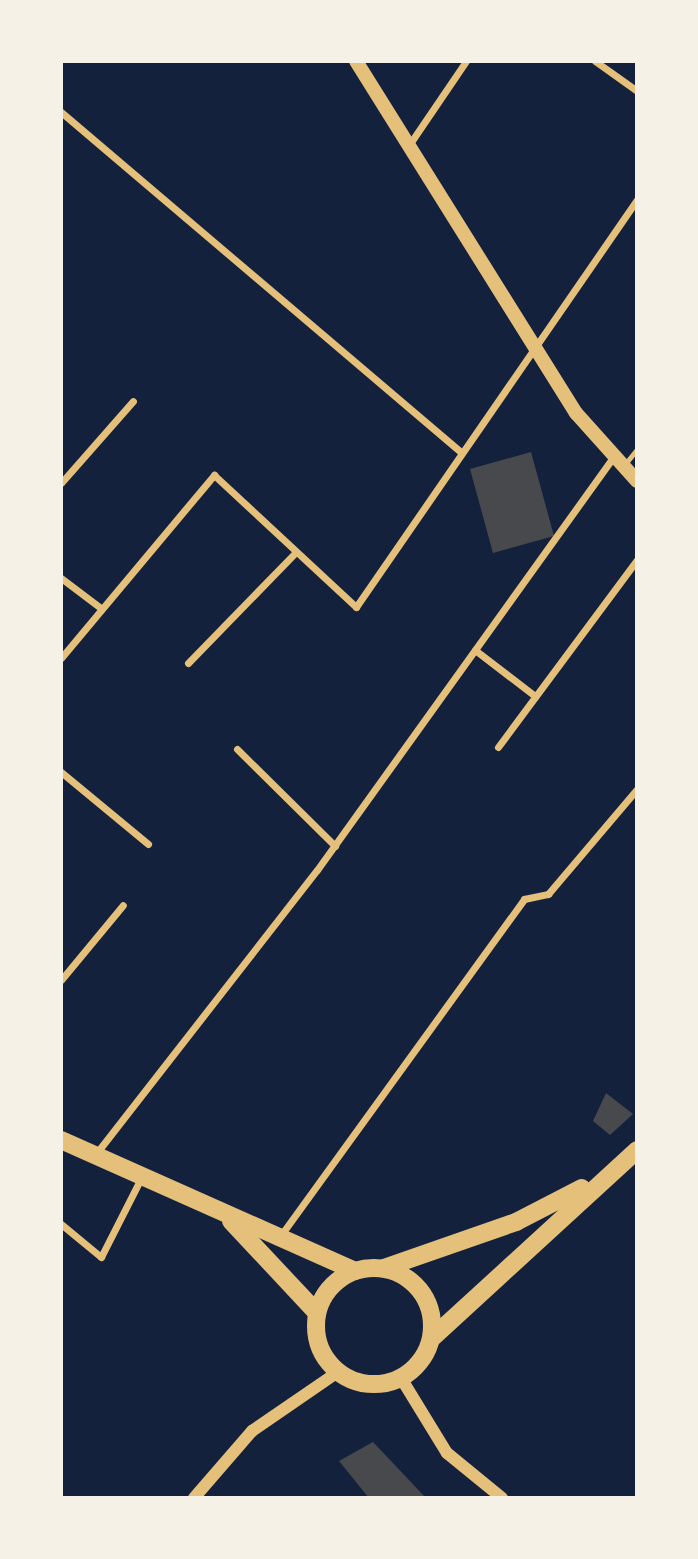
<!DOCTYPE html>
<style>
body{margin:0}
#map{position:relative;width:698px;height:1559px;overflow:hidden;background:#14213d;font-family:"Roboto Condensed",sans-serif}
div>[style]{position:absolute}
.building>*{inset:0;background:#48494c}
.service>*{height:5px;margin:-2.5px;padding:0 2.5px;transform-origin:2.5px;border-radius:2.5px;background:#e5c07b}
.minor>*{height:7px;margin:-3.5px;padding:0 3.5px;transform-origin:3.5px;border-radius:3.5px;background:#e5c07b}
.tertiary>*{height:12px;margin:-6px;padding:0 6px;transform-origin:6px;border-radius:6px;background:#e5c07b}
.secondary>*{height:14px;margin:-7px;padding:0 7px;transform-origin:7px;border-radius:7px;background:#e5c07b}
.primary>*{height:18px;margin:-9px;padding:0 9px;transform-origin:9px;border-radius:9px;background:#e5c07b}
.primary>.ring{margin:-9px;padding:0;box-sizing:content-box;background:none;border:18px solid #e5c07b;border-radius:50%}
span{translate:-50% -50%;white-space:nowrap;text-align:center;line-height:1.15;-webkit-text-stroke:6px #f6f1e7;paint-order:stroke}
.frame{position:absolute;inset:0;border:63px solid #f6f1e7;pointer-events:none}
</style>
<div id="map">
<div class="building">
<div style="clip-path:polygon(531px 452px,554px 536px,493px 553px,470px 469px)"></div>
<div style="clip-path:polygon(606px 1093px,633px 1114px,610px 1135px,593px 1121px)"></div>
<div style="clip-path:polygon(373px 1442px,426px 1498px,369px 1498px,339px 1461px)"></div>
</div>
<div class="service">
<div style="left:625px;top:464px;width:19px;rotate:-51deg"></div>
</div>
<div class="minor">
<div style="left:595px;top:61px;width:52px;rotate:35.5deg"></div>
<div style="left:61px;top:112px;width:526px;rotate:40.38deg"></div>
<div style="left:409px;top:145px;width:102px;rotate:-55.8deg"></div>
<div style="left:61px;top:483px;width:109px;rotate:-48.7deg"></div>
<div style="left:61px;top:578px;width:51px;rotate:37.1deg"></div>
<div style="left:475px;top:650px;width:76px;rotate:37.5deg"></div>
<div style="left:61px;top:658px;width:239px;rotate:-50.1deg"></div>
<div style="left:214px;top:475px;width:194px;rotate:42.9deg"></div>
<div style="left:356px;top:607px;width:495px;rotate:-55.4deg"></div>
<div style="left:188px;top:663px;width:155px;rotate:-45.8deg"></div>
<div style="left:498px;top:747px;width:233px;rotate:-53.4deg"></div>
<div style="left:237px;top:749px;width:138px;rotate:44.7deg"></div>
<div style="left:61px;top:772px;width:113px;rotate:39.6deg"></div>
<div style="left:61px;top:980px;width:97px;rotate:-50.4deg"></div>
<div style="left:95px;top:1155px;width:361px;rotate:-52.1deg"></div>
<div style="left:317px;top:870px;width:510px;rotate:-54.34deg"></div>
<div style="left:61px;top:1224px;width:52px;rotate:39.5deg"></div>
<div style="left:101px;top:1257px;width:89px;rotate:-63.1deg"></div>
<div style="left:281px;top:1235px;width:415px;rotate:-54.1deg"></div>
<div style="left:524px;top:899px;width:25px;rotate:-12deg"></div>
<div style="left:548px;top:894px;width:138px;rotate:-49.7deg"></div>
</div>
<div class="tertiary">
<div style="left:401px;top:1378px;width:88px;rotate:58.5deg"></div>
<div style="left:447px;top:1453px;width:71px;rotate:39.3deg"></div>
<div style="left:194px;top:1498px;width:89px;rotate:-49.1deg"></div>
<div style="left:252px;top:1431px;width:104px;rotate:-34.5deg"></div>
</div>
<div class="secondary">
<div style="left:356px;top:61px;width:415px;rotate:58deg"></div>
<div style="left:576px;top:413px;width:91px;rotate:48.1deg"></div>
</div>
<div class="primary">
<div style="left:61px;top:1140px;width:322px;rotate:24deg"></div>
<div style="left:231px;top:1221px;width:126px;rotate:46.9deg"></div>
<div style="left:384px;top:1268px;width:140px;rotate:-19.2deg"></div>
<div style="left:516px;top:1222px;width:74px;rotate:-27.3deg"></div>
<div class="ring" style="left:316px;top:1268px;width:98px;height:98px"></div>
<div style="left:432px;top:1338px;width:278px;rotate:-42.5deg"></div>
</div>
<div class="frame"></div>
</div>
